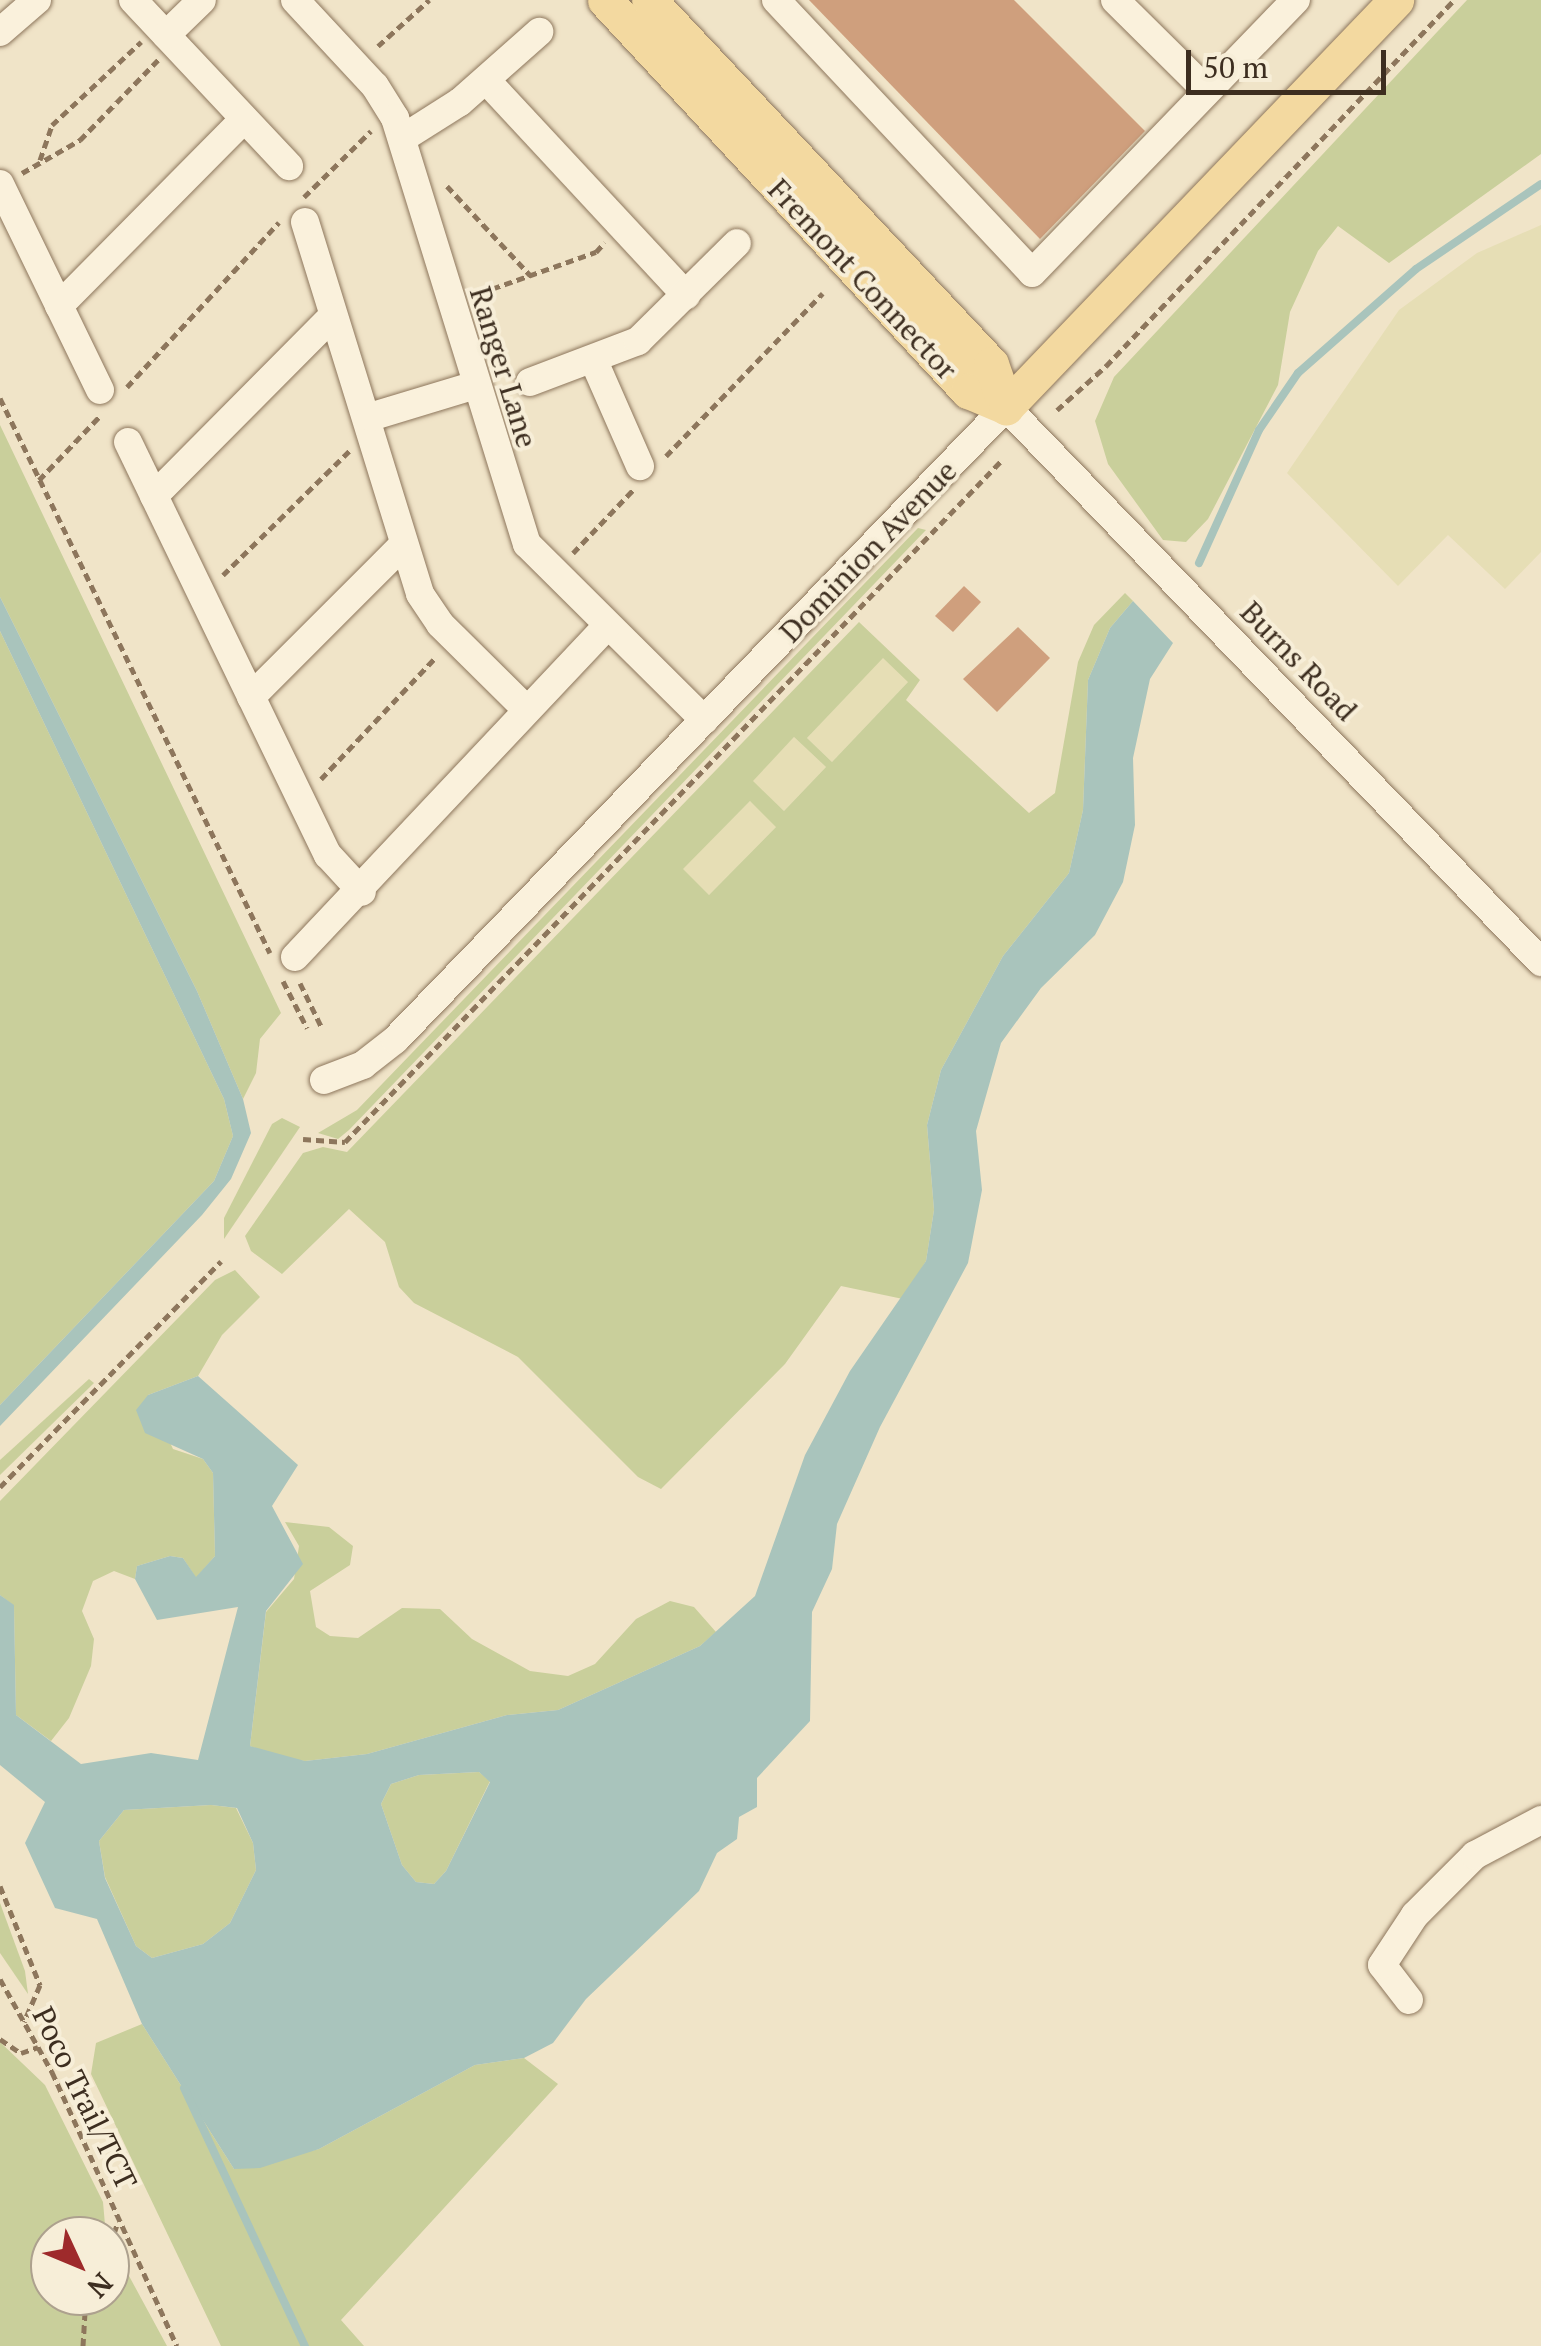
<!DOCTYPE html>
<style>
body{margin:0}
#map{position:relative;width:1541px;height:2346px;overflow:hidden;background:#f0e4c8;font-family:"PT Serif",serif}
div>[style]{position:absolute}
.farmland>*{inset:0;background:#e6deb5}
.green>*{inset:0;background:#c9cf9b}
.water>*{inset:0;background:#a9c4bc}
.stream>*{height:8px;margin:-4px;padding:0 4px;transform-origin:4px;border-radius:4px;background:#a9c4bc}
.building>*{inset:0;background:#cf9f7d}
.path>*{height:5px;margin-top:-2.5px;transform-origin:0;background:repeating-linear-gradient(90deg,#8d765c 0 8px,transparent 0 13px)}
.roads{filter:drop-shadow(0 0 2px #8d765c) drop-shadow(0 0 2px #8d765c)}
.minor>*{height:28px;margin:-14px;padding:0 14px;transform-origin:14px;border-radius:14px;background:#faf1dc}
.major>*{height:35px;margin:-17.5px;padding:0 17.5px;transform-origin:17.5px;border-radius:17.5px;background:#f3d9a0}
span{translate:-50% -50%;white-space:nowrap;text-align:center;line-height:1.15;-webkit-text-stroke:8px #f7eed8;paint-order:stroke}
.street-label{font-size:30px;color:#3d2e20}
.north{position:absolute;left:30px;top:2216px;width:100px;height:100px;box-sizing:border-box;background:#f7eed8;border:2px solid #ada18e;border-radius:50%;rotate:134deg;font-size:28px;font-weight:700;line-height:40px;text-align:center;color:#3d2e20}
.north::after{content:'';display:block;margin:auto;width:35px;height:45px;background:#9e2a2b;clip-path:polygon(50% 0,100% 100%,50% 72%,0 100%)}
.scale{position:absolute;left:1186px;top:50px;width:200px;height:45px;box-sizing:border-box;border:5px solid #3d2e20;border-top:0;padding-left:12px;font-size:30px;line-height:35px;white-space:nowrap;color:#3d2e20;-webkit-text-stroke:8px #f7eed8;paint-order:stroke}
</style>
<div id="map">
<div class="farmland">
<div style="clip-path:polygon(1541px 225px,1541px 552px,1505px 589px,1448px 535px,1398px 586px,1287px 473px,1399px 310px,1477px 253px)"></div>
<div style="clip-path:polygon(883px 657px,909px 681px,832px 762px,807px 738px)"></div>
<div style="clip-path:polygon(794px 737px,826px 767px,784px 811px,752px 781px)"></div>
<div style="clip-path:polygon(750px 801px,777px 826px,709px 895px,682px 869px)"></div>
</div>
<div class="green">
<div style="clip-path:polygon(1467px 0,1541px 0,1541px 154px,1389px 263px,1338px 226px,1318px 251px,1290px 312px,1278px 385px,1208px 519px,1186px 542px,1163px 540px,1108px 464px,1095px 421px,1114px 377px)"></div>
<div style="clip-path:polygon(0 425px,281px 1013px,260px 1039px,256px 1073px,243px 1099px,197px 991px,0 597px)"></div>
<div style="clip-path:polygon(918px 528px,926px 530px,349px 1130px,338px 1139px,318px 1133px,357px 1110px)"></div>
<div style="clip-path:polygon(evenodd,1125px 593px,1133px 601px,1110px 628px,1088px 680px,1083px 810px,1069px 873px,1003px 956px,941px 1070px,927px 1125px,934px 1210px,926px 1261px,903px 1299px,841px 1286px,785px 1364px,661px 1489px,638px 1477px,518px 1357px,414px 1303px,399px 1287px,385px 1242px,349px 1209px,282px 1274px,251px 1251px,245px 1236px,303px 1153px,323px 1147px,347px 1152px,859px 622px,920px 680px,906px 700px,1029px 813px,1055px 793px,1078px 662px,1094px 625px,1125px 593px,883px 658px,908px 682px,832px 762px,807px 738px,883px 658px,1125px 593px,794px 737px,826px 767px,784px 811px,753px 781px,794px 737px,1125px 593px,750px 801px,776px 827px,709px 895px,683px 869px,750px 801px)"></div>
<div style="clip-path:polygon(0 631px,224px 1099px,233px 1136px,214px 1181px,0 1405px)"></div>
<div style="clip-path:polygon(282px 1118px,300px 1127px,224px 1239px,224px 1218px,272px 1124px)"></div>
<div style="clip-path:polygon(235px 1270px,260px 1297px,222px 1335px,198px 1376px,148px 1395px,173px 1449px,203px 1459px,213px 1473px,215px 1556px,196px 1578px,183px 1558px,170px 1556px,137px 1566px,135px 1579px,114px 1571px,93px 1581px,82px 1611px,94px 1639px,91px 1666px,69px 1718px,51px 1741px,16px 1715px,14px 1606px,0 1595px,0 1501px,215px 1280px)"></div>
<div style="clip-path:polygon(89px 1379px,94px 1383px,0 1475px,0 1460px)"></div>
<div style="clip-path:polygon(285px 1522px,329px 1527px,353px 1546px,350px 1565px,310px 1591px,316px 1627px,330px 1636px,358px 1638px,402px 1608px,440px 1609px,472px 1639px,530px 1671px,568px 1676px,595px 1664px,636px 1619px,670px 1601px,694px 1607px,716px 1632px,700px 1646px,558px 1710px,507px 1715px,367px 1754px,305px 1761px,276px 1757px,250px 1746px,266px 1612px,294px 1579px,299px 1546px)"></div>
<div style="clip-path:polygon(479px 1772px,490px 1781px,446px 1871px,434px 1884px,416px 1882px,402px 1865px,381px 1804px,391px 1784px,419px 1775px)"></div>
<div style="clip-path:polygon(211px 1805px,236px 1808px,253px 1843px,256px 1870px,230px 1923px,203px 1944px,152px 1958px,136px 1946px,105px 1877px,99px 1841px,124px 1810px)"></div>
<div style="clip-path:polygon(0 1903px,25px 1971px,28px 1994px,0 1953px)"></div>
<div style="clip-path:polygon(142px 2024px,234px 2169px,319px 2149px,475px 2065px,524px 2058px,558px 2084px,341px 2320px,364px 2346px,221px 2346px,91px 2074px,96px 2043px)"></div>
<div style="clip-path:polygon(0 2042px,45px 2085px,103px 2202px,106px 2236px,50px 2236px,50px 2296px,110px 2296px,110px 2263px,122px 2263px,167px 2346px,0 2346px)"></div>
</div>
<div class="water">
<div style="clip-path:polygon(0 597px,197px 991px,243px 1099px,251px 1133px,231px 1179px,202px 1215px,0 1426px,0 1405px,214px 1181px,233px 1136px,224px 1099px,0 631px)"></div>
<div style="clip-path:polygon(evenodd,1133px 601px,1173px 643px,1150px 679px,1133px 758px,1135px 825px,1123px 882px,1095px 935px,1041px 988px,1001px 1043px,976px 1131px,982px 1190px,968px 1263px,880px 1427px,837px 1524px,832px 1569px,812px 1612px,810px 1721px,757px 1778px,757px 1807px,739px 1817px,737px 1839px,717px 1853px,699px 1891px,586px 1999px,553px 2043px,524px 2058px,475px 2065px,319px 2149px,260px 2168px,234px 2169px,142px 2024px,97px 1919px,55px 1908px,25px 1843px,45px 1802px,0 1765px,0 1595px,14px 1605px,16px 1715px,81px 1764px,151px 1753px,198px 1760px,238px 1607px,157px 1620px,135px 1579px,137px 1566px,170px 1556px,183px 1558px,196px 1577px,215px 1556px,213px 1473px,203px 1459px,145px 1433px,136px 1410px,148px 1395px,198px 1376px,298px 1465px,272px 1506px,303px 1564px,266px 1611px,250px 1746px,305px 1761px,367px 1754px,507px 1715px,558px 1710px,700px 1646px,755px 1596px,805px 1455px,850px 1371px,926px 1261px,934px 1210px,927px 1125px,941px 1070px,1003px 956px,1069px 873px,1083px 810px,1088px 680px,1110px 628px,1133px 601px,479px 1772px,490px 1782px,446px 1871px,434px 1884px,416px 1882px,402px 1865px,381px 1804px,391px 1784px,419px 1775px,479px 1772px,1133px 601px,211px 1805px,237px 1808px,253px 1843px,256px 1870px,230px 1923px,203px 1944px,152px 1958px,136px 1946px,105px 1878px,99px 1841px,124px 1810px,211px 1805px)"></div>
</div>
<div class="stream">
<div style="left:1199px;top:563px;width:146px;rotate:-65.7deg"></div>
<div style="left:1259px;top:430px;width:69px;rotate:-55.6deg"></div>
<div style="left:1298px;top:373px;width:157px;rotate:-41.4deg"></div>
<div style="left:1416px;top:269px;width:151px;rotate:-34.2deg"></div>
<div style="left:184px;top:2088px;width:285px;rotate:64.9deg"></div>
</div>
<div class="building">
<div style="clip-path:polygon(809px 0,1014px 0,1145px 131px,1040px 239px)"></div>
<div style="clip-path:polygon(964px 586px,981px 602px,953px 632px,935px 616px)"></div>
<div style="clip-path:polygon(1018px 627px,1050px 658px,997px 712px,963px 679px)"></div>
</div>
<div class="path">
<div style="left:378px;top:46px;width:69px;rotate:-42deg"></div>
<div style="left:40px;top:160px;width:37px;rotate:-71deg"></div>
<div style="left:52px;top:125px;width:122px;rotate:-43deg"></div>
<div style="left:22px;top:173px;width:67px;rotate:-29.6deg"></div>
<div style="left:80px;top:140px;width:112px;rotate:-45.7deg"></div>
<div style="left:447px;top:186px;width:122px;rotate:47deg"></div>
<div style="left:304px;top:197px;width:94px;rotate:-44.6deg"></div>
<div style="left:480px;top:293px;width:123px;rotate:-19.5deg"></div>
<div style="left:596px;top:252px;width:13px;rotate:-48deg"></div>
<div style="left:127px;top:387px;width:224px;rotate:-47.3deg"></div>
<div style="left:0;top:398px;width:617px;rotate:64.06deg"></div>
<div style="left:1057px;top:410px;width:66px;rotate:-41.9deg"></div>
<div style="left:1106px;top:366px;width:505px;rotate:-46.44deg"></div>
<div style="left:666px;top:456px;width:226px;rotate:-46.1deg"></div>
<div style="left:39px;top:480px;width:87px;rotate:-46.4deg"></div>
<div style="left:573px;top:553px;width:88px;rotate:-46.4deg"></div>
<div style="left:223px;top:575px;width:177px;rotate:-44.5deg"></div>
<div style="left:321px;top:779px;width:168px;rotate:-46.7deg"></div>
<div style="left:283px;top:981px;width:53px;rotate:62.9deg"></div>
<div style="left:300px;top:983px;width:48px;rotate:64deg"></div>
<div style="left:303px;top:1139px;width:42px;rotate:4.1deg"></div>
<div style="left:345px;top:1142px;width:947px;rotate:-46.07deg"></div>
<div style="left:0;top:1487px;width:316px;rotate:-45.6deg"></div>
<div style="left:0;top:1886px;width:107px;rotate:68deg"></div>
<div style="left:40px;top:1985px;width:40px;rotate:113.4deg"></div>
<div style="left:0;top:1979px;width:107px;rotate:60.8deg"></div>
<div style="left:52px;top:2072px;width:301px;rotate:65.5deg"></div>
<div style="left:0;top:2039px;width:25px;rotate:34deg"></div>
<div style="left:21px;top:2053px;width:18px;rotate:-19deg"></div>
<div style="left:110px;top:2246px;width:25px;rotate:-72deg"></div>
<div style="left:83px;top:2346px;width:50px;rotate:-86.6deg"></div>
</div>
<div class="roads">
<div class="minor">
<div style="left:133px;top:0;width:228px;rotate:46.8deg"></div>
<div style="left:295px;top:0;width:117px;rotate:47.1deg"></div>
<div style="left:375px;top:86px;width:38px;rotate:58deg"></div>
<div style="left:395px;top:118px;width:446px;rotate:72.8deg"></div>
<div style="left:527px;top:544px;width:250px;rotate:44.8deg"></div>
<div style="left:776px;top:0;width:374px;rotate:46.8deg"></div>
<div style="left:1032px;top:273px;width:380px;rotate:-46deg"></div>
<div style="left:1115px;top:0;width:129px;rotate:44.7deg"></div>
<div style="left:0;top:32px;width:49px;rotate:-40.9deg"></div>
<div style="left:166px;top:35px;width:50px;rotate:-44.2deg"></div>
<div style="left:486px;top:80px;width:294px;rotate:47.1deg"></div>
<div style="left:403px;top:138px;width:67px;rotate:-32.3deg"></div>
<div style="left:460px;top:102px;width:106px;rotate:-41.5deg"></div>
<div style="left:0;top:184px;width:229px;rotate:64.1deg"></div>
<div style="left:305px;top:222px;width:389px;rotate:72.8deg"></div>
<div style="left:420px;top:594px;width:36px;rotate:56deg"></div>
<div style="left:440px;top:624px;width:122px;rotate:44.7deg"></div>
<div style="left:59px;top:306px;width:263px;rotate:-45.3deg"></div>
<div style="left:593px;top:359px;width:117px;rotate:66.3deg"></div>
<div style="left:530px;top:382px;width:116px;rotate:-20.8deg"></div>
<div style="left:638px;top:341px;width:139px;rotate:-44.7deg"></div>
<div style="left:370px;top:417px;width:110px;rotate:-16.9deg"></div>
<div style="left:128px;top:442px;width:459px;rotate:64.2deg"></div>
<div style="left:328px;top:855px;width:50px;rotate:47.4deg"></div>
<div style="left:154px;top:496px;width:252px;rotate:-45.2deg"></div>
<div style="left:251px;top:697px;width:216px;rotate:-45deg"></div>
<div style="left:295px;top:957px;width:453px;rotate:-46.7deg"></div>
<div style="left:324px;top:1080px;width:42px;rotate:-21deg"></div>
<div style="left:363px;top:1065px;width:41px;rotate:-38deg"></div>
<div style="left:395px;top:1040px;width:880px;rotate:-46.01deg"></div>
<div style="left:1006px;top:407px;width:771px;rotate:46.05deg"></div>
<div style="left:1409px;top:2000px;width:44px;rotate:-127.6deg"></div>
<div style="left:1382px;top:1965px;width:60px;rotate:-56.6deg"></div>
<div style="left:1415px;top:1915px;width:85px;rotate:-45deg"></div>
<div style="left:1475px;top:1855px;width:75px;rotate:-27.9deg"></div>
</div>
<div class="major">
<div style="left:605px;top:0;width:534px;rotate:47.13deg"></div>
<div style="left:968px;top:391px;width:41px;rotate:22.8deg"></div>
<div style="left:649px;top:0;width:499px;rotate:46.8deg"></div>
<div style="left:991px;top:364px;width:46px;rotate:70.8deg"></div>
<div style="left:1006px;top:407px;width:564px;rotate:-46.22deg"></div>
</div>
</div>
<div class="street-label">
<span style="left:863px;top:279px;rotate:47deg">Fremont Connector</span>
<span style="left:504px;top:367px;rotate:73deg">Ranger Lane</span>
<span style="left:868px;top:551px;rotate:-46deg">Dominion Avenue</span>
<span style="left:1299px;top:661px;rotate:46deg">Burns Road</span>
<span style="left:85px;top:2098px;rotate:64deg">Poco Trail/TCT</span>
</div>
<div class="north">N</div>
<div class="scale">50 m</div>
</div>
